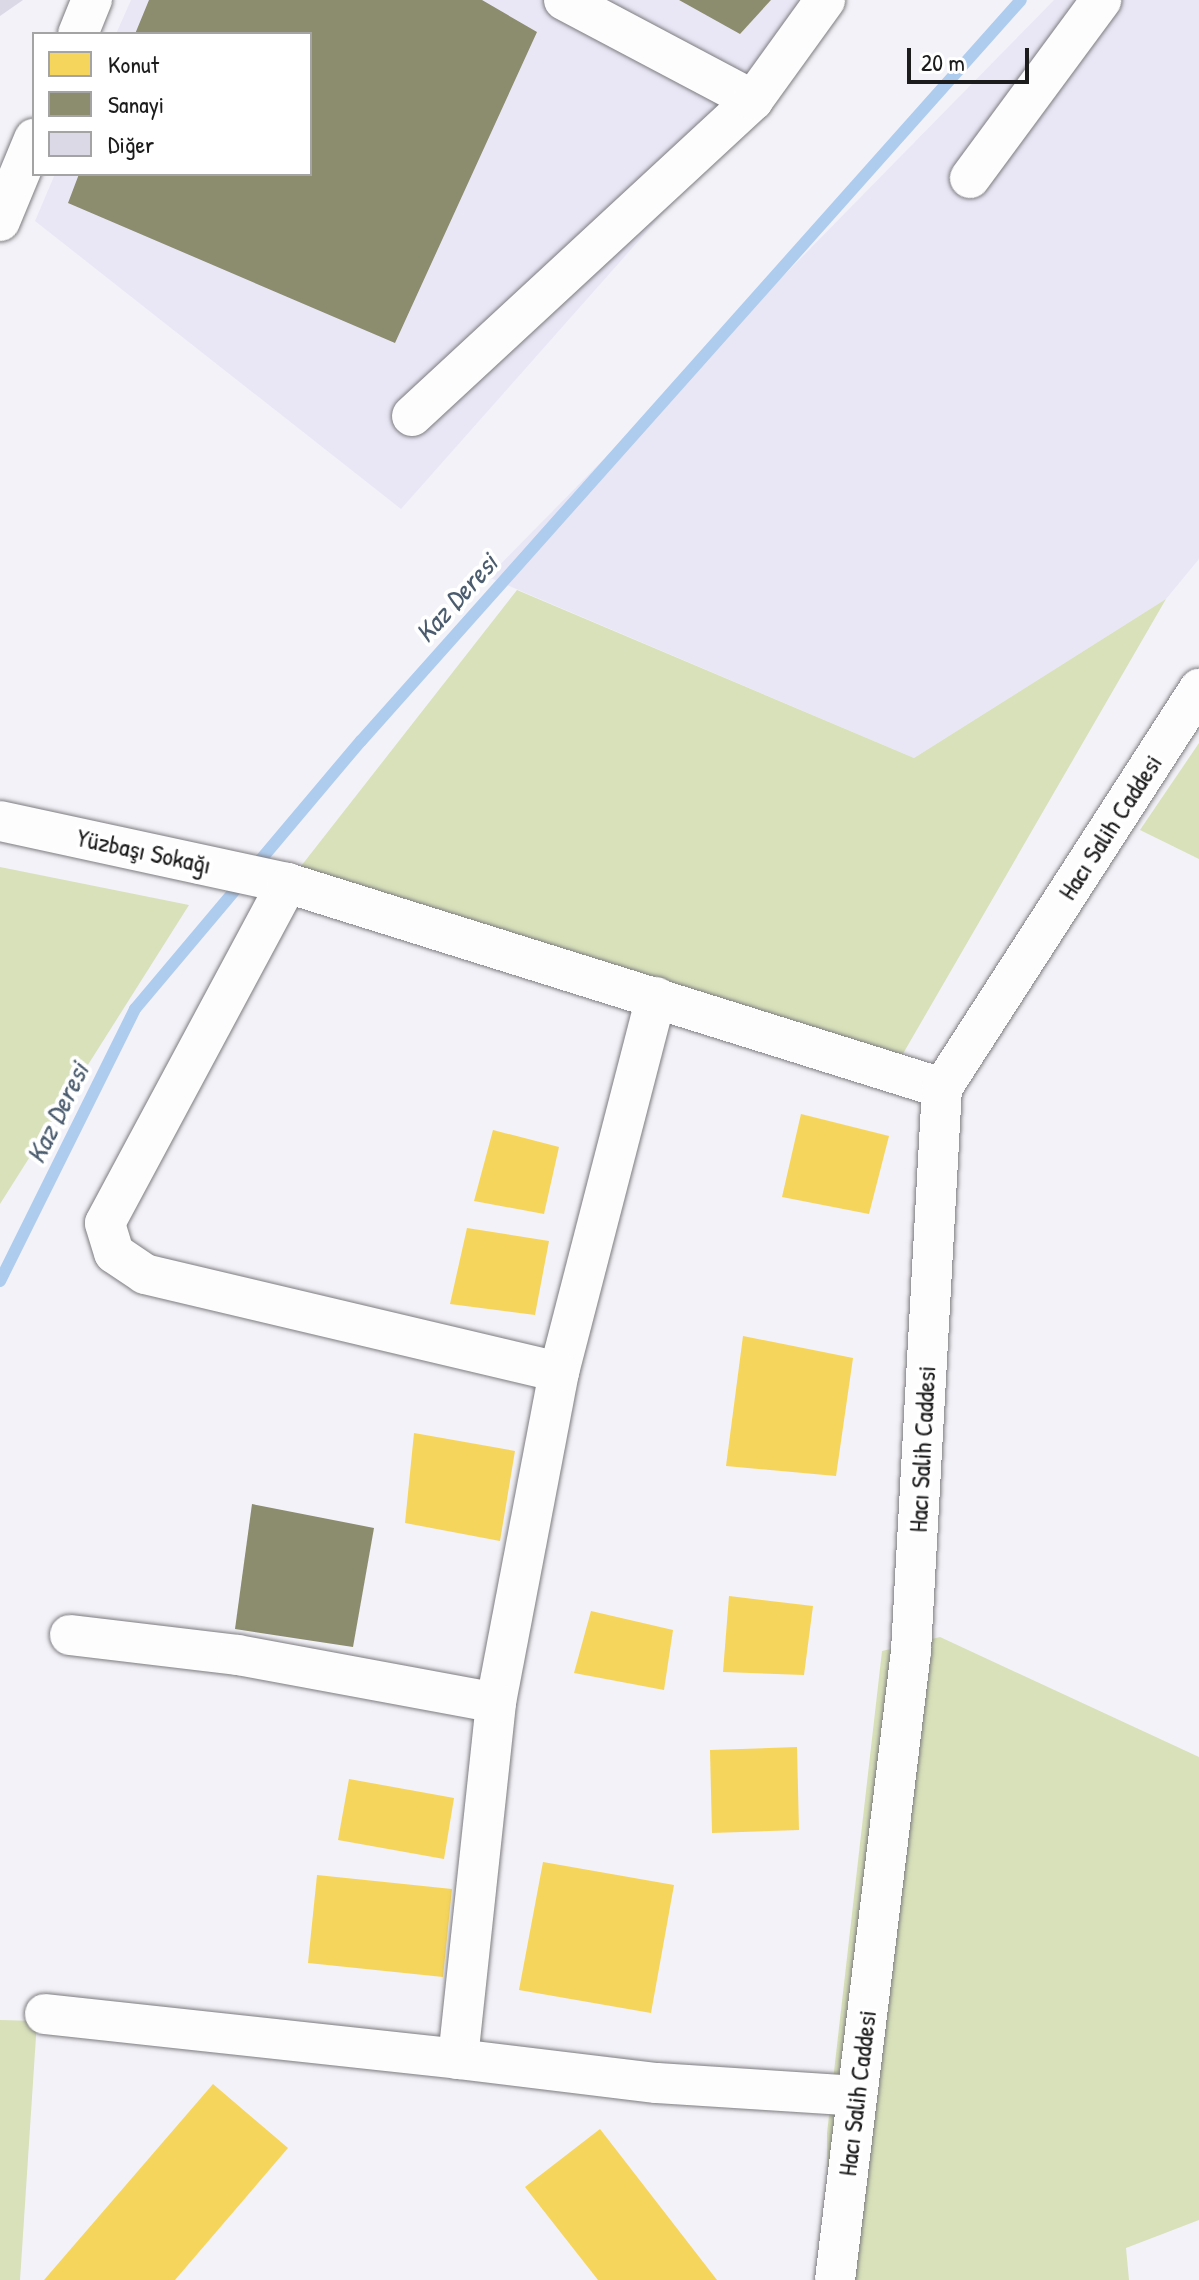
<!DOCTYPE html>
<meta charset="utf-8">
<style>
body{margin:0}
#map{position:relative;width:1199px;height:2280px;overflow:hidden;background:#f3f2f8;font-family:"Patrick Hand",sans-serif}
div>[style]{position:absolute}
.built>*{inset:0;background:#e9e7f6}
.green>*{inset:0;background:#d8e1ba}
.homes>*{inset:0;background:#f6d55c}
.industry>*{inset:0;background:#8c8c6e}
.stream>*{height:12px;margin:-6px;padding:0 6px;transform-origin:6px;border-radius:6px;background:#aeccee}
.building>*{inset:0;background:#dbd9e6}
.roads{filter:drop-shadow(0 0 2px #7d7c7f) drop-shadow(0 0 2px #7d7c7f)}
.minor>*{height:40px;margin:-20px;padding:0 20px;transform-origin:20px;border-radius:20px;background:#fdfdfe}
span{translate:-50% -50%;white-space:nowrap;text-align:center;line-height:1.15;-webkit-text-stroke:8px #fff;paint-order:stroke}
.street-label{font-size:26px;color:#1c1c1c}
.water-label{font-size:28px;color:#4b5c6e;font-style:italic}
.legend{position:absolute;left:32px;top:32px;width:280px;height:144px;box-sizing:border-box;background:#fff;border:2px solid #a4a4a4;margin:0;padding:10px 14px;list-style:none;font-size:24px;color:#1c1c1c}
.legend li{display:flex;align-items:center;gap:16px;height:40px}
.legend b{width:40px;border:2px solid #a4a4a4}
.scale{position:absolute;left:907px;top:48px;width:122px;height:36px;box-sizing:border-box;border:4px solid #1c1c1c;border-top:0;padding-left:10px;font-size:24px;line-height:28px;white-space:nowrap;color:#1c1c1c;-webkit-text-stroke:6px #fff;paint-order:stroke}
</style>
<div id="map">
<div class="built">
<div style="clip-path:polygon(131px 0,845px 0,773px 89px,401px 509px,35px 221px,55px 174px,310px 174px,310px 34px,116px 34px)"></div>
<div style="clip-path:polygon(1054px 0,1199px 0,1199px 559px,1166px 599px,914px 758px,488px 577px)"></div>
</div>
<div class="green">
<div style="clip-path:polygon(517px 590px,914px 758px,1166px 599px,893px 1071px,298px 870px)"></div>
<div style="clip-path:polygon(1199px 743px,1199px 859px,1140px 830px)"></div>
<div style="clip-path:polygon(0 867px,189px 905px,0 1204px)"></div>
<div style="clip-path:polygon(940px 1637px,1199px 1757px,1199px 2220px,1126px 2248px,1129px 2280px,828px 2280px,827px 2133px,882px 1651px)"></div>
<div style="clip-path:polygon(0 2020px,37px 2021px,20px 2280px,0 2280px)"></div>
</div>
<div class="homes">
<div style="clip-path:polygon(801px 1114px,889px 1136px,869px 1214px,782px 1197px)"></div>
<div style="clip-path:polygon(493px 1130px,559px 1147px,544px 1214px,474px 1201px)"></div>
<div style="clip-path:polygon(467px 1228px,549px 1241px,535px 1315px,450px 1304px)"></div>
<div style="clip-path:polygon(743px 1336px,853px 1358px,836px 1476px,726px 1466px)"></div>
<div style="clip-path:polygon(414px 1433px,515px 1451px,500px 1541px,405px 1523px)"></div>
<div style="clip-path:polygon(729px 1596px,813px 1606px,804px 1675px,723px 1672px)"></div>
<div style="clip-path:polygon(591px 1611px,673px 1630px,664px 1690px,574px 1673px)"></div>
<div style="clip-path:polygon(797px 1747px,799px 1830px,712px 1833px,710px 1750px)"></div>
<div style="clip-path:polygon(349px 1779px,454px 1798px,444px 1859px,338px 1840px)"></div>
<div style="clip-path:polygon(543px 1862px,674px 1885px,651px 2013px,519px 1990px)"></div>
<div style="clip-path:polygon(317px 1875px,452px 1889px,443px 1977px,308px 1963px)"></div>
<div style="clip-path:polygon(213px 2084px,288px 2148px,175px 2280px,44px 2280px)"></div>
<div style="clip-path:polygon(600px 2129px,717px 2280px,598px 2280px,525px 2187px)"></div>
</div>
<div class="industry">
<div style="clip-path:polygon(149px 0,482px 0,537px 32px,395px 343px,68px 203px,79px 174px,310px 174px,310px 34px,135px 34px)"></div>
<div style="clip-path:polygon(679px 0,771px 0,740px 34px)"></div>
<div style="clip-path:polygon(252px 1504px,374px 1528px,353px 1647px,235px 1629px)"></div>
</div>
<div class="stream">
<div style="left:0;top:1281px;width:304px;rotate:-63.6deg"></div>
<div style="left:135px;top:1009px;width:351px;rotate:-49.9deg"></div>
<div style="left:361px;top:741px;width:992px;rotate:-48.31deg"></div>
</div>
<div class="building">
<div style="clip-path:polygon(0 0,23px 0,0 16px)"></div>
</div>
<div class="roads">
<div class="minor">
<div style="left:564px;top:0;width:214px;rotate:27.9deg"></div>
<div style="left:78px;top:34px;width:37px;rotate:-68deg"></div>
<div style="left:970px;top:178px;width:221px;rotate:-53.6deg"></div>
<div style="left:0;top:221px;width:89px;rotate:-67.5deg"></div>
<div style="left:412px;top:416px;width:465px;rotate:-42.8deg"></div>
<div style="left:753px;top:100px;width:123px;rotate:-54.2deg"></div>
<div style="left:0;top:821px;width:294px;rotate:12.2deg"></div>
<div style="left:656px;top:997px;width:387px;rotate:104.5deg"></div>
<div style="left:559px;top:1372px;width:337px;rotate:100.8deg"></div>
<div style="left:496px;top:1703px;width:358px;rotate:96.1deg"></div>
<div style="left:458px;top:2059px;width:200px;rotate:6.9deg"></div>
<div style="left:657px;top:2083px;width:200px;rotate:3.7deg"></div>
<div style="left:559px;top:1372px;width:425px;rotate:-166.7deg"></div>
<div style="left:145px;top:1274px;width:37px;rotate:-146deg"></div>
<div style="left:114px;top:1253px;width:31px;rotate:-107deg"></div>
<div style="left:105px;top:1223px;width:386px;rotate:-61.8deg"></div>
<div style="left:287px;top:883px;width:686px;rotate:17.38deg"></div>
<div style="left:70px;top:1635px;width:169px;rotate:6.8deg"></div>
<div style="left:238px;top:1655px;width:262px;rotate:10.5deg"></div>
<div style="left:45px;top:2014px;width:415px;rotate:6.2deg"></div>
<div style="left:835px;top:2280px;width:634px;rotate:-83.11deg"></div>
<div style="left:911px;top:1651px;width:564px;rotate:-86.85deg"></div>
<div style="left:942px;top:1088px;width:475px;rotate:-57.2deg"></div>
</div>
</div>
<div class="street-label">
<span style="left:1110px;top:827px;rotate:-57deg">Hacı Salih Caddesi</span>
<span style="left:144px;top:851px;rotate:12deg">Yüzbaşı Sokağı</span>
<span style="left:922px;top:1449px;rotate:-87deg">Hacı Salih Caddesi</span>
<span style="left:857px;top:2093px;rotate:-83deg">Hacı Salih Caddesi</span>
</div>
<div class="water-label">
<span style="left:456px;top:598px;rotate:-48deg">Kaz Deresi</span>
<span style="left:57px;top:1113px;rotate:-64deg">Kaz Deresi</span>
</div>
<ul class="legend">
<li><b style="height:22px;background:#f6d55c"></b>Konut</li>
<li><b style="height:22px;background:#8c8c6e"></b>Sanayi</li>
<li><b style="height:22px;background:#dbd9e6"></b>Diğer</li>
</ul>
<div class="scale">20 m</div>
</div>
